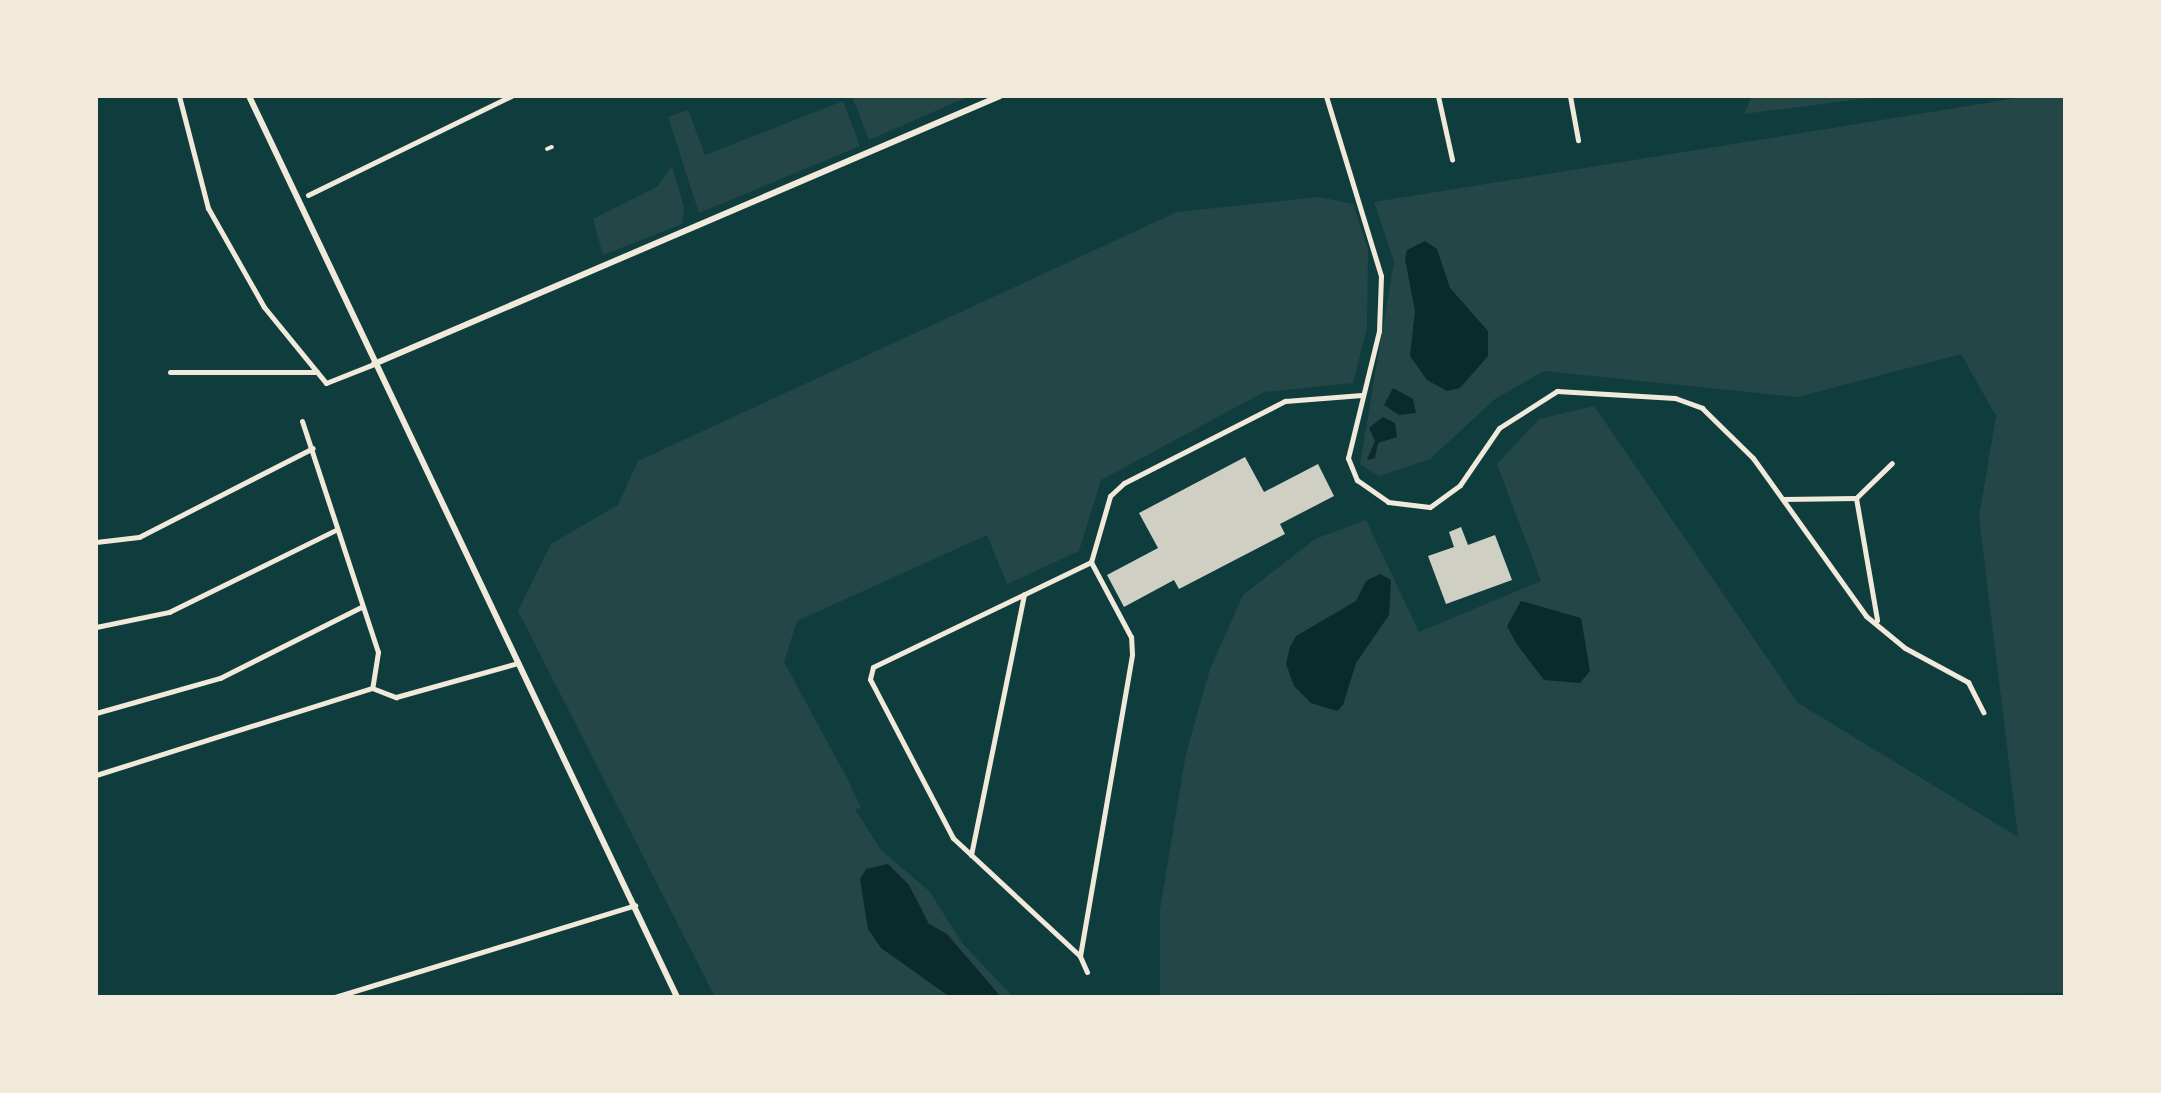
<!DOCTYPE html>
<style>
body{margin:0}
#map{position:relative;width:2161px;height:1093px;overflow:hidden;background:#0f3d3e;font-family:Barlow,sans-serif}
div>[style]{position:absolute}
.green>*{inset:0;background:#244646}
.water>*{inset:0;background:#0a2a2b}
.building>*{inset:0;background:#cfcfc3}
.pedestrian>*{height:3.5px;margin:-1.75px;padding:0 1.75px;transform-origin:1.75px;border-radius:1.75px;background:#f1e9da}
.minor>*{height:5px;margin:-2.5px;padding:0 2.5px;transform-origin:2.5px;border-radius:2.5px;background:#f1e9da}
.tertiary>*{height:6px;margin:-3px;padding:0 3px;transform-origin:3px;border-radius:3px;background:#f1e9da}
span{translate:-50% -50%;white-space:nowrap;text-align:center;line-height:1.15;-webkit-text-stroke:6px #f1e9da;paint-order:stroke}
.frame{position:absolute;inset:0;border:98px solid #f1e9da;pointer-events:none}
</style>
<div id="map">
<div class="green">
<div style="clip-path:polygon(852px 96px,970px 96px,869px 140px)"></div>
<div style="clip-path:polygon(1752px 96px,1884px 96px,1744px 114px)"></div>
<div style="clip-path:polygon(2030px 96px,2065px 96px,2065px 993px,1160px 997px,1160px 910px,1186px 754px,1210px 669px,1243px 595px,1315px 539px,1366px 520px,1419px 632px,1541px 581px,1497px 464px,1539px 419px,1594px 406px,1798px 703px,2018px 837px,1979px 517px,1996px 416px,1961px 354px,1798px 397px,1544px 371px,1495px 399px,1430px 459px,1379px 476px,1360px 464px,1394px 261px,1374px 202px)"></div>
<div style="clip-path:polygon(843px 101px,860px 146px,699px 213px,668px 117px,688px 110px,705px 155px)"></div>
<div style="clip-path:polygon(672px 166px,684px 207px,682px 224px,603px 255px,593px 219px,657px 187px)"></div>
<div style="clip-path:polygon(1319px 197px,1353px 204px,1368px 249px,1367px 328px,1353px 383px,1264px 392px,1101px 480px,1079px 551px,1007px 584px,987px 535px,797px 621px,784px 662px,848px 780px,861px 808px,855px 809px,881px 850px,929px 891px,963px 944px,1013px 997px,715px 997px,518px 611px,551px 544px,618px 505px,638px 461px,1177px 212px)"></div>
</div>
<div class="water">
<div style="clip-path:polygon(1425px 241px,1437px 249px,1450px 288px,1488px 331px,1488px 356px,1460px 388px,1447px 391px,1427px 380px,1410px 356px,1415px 311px,1405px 259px,1407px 250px)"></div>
<div style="clip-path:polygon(1393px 388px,1413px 399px,1416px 413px,1399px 415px,1384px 405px)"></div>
<div style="clip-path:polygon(1383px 417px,1395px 423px,1397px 437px,1378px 443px,1375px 458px,1367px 460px,1375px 441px,1369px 428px)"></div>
<div style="clip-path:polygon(1380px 574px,1391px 580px,1389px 615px,1356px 663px,1343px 705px,1337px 711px,1311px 703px,1294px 686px,1286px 664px,1290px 647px,1296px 636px,1356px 601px,1366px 581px)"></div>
<div style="clip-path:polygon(1521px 601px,1581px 618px,1590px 671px,1580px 683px,1544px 680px,1516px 643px,1507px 626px)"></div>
<div style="clip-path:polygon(888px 864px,909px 885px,929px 924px,947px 934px,1001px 997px,950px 997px,881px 948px,868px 929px,860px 879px,866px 869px)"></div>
</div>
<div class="building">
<div style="clip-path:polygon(1245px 457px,1264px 492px,1318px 464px,1334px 496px,1280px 524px,1285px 534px,1179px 589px,1174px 580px,1124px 607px,1107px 575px,1158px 548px,1139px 513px)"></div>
<div style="clip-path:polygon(1461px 527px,1468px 545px,1495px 535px,1512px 580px,1446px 604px,1428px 556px,1454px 547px,1449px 532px)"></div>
</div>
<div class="pedestrian">
<div style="left:547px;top:149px;width:5px;rotate:-22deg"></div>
</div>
<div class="minor">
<div style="left:179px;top:96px;width:116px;rotate:75.5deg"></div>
<div style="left:208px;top:208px;width:114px;rotate:60.5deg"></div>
<div style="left:264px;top:307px;width:98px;rotate:50.8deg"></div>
<div style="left:326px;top:383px;width:52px;rotate:-21.6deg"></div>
<div style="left:1326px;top:96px;width:188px;rotate:73deg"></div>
<div style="left:1381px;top:276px;width:55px;rotate:92.1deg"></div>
<div style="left:1379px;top:331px;width:131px;rotate:103.7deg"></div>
<div style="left:1348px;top:458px;width:24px;rotate:68deg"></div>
<div style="left:1357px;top:480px;width:38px;rotate:35deg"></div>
<div style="left:1388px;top:502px;width:42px;rotate:6.8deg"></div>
<div style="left:1430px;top:507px;width:37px;rotate:-36deg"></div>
<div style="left:1460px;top:485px;width:69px;rotate:-55.6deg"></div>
<div style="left:1499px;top:428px;width:69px;rotate:-32.5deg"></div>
<div style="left:1557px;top:391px;width:118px;rotate:3.4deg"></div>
<div style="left:1675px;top:398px;width:29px;rotate:20deg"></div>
<div style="left:1702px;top:408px;width:71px;rotate:44.4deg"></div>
<div style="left:1753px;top:458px;width:194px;rotate:54.4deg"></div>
<div style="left:1866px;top:616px;width:50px;rotate:39.4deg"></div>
<div style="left:1905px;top:648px;width:72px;rotate:28.4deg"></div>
<div style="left:1968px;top:682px;width:34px;rotate:63deg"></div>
<div style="left:1438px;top:96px;width:65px;rotate:77.5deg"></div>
<div style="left:1570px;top:96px;width:45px;rotate:79.7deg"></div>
<div style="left:308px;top:195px;width:226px;rotate:-26deg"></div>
<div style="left:170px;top:372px;width:147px"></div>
<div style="left:302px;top:421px;width:243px;rotate:71.8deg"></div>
<div style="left:378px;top:652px;width:36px;rotate:99deg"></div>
<div style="left:1856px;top:498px;width:50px;rotate:-44.2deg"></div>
<div style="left:1783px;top:499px;width:73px;rotate:-0.8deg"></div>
<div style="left:1856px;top:498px;width:124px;rotate:80.2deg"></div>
<div style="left:96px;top:542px;width:43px;rotate:-6.6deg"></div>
<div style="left:139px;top:537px;width:195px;rotate:-27.1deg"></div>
<div style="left:96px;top:627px;width:75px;rotate:-11.6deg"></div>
<div style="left:169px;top:612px;width:186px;rotate:-26.2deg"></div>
<div style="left:96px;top:713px;width:129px;rotate:-15.8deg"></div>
<div style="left:220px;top:678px;width:158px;rotate:-26.7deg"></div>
<div style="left:96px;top:775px;width:289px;rotate:-17.5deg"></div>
<div style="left:372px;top:688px;width:26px;rotate:21deg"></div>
<div style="left:396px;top:697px;width:127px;rotate:-15.6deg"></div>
<div style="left:971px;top:855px;width:266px;rotate:-78.5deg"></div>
<div style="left:1080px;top:956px;width:306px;rotate:-80.2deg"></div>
<div style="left:1132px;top:654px;width:17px;rotate:-93deg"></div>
<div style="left:1131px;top:637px;width:85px;rotate:-118.1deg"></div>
<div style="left:1087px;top:972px;width:17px;rotate:-114deg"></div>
<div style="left:1080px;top:956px;width:173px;rotate:-137.1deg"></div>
<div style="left:953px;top:838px;width:179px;rotate:-117.6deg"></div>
<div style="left:870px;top:679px;width:12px;rotate:-76deg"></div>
<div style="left:873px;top:667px;width:242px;rotate:-25.7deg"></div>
<div style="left:1091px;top:562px;width:69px;rotate:-73.9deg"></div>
<div style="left:1110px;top:496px;width:19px;rotate:-43deg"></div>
<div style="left:1124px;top:483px;width:181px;rotate:-27deg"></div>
<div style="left:1285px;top:401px;width:77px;rotate:-4.5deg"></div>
<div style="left:335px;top:997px;width:314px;rotate:-17deg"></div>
</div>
<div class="tertiary">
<div style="left:249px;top:96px;width:997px;rotate:64.59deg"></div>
<div style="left:374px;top:364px;width:681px;rotate:-23.18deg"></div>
</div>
<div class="frame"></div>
</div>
